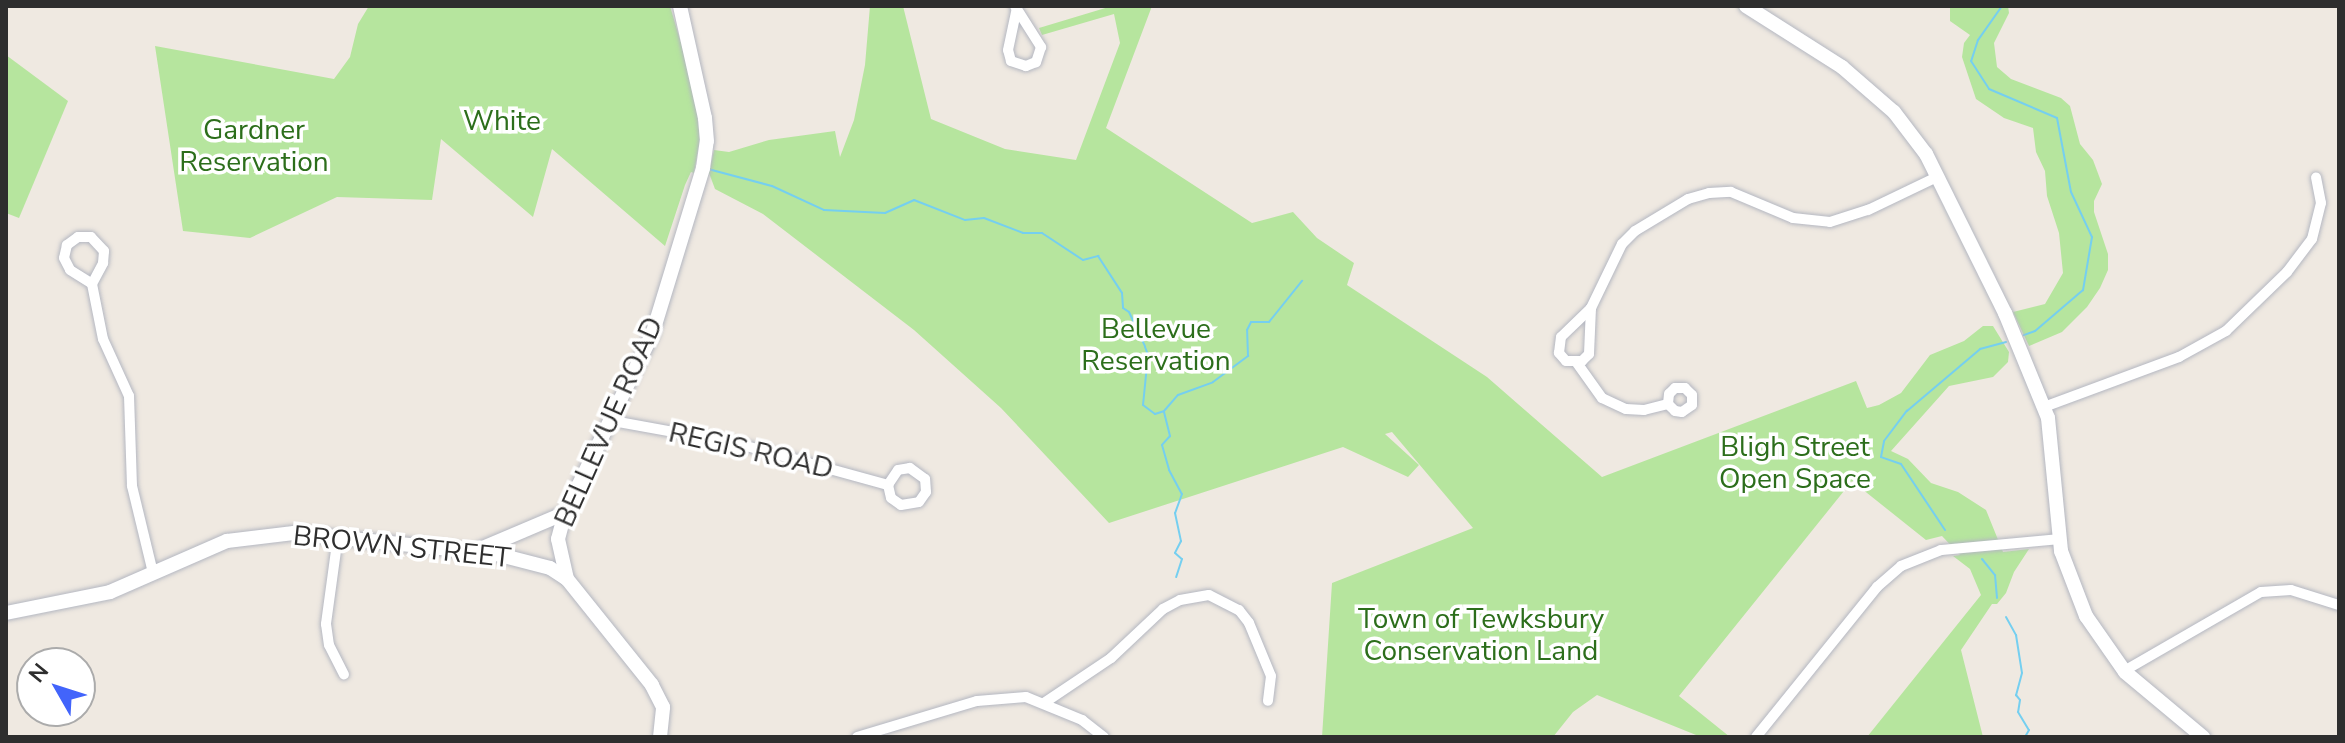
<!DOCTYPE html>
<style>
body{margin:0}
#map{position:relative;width:2345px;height:743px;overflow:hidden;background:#efe9e1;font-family:"Nunito Sans",sans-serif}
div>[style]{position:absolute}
.green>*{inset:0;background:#b6e59e}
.stream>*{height:2px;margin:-1px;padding:0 1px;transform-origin:1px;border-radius:1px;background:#75cff0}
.roads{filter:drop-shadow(0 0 2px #b4b7c1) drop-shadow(0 0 2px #b4b7c1)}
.street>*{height:10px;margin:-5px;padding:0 5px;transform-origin:5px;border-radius:5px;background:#fff}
.secondary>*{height:14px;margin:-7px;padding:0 7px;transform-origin:7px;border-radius:7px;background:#fff}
span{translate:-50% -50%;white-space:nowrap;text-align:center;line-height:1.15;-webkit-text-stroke:7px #fff;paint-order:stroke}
.park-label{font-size:28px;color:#2c6e1b}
.street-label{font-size:28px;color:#2e2e2e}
.frame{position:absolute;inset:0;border:8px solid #2e2e2e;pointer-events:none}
.north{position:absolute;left:16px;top:647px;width:80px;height:80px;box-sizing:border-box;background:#fff;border:2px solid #ababab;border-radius:50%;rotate:309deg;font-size:22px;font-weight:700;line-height:32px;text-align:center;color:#2e2e2e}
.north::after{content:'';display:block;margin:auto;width:28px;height:36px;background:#4264fb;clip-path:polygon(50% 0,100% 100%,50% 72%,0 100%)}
</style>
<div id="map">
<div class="green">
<div style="clip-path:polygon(369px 6px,670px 6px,694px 87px,700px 139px,694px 173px,691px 172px,685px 185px,665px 246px,552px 149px,533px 217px,441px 139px,432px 200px,337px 197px,250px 238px,183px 231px,155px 46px,334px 79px,350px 57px,358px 24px)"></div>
<div style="clip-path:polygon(870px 6px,903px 6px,931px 119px,1005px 149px,1076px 160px,1120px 43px,1114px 14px,1042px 35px,1039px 28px,1112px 6px,1152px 6px,1106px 128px,1252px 223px,1293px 212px,1317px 238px,1354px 263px,1347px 285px,1487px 377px,1602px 477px,1856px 381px,1867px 408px,1879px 405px,1901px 393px,1930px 355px,1964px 341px,1983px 326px,1993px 326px,2009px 352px,2008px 362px,1993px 377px,1949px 386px,1891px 451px,1908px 459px,1931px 483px,1958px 492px,1986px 510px,2003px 552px,2029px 549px,2014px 572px,2006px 593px,1997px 604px,1992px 604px,1961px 650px,1983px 737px,1867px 737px,1981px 595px,1970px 569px,1953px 556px,1960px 555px,1942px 536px,1926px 540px,1852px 481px,1679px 696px,1730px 737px,1701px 737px,1597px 695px,1573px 712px,1553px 737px,1322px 737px,1332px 583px,1473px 528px,1392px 432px,1385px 434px,1419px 465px,1408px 477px,1343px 447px,1109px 523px,1001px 408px,914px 330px,763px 214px,715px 189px,709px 173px,714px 150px,729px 152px,769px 140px,835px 131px,840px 157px,854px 120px,865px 65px)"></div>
<div style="clip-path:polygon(1950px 6px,2008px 6px,2009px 13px,1994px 43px,1997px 67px,2011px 79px,2061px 98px,2070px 106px,2080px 144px,2093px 160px,2102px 184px,2094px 201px,2094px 212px,2108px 254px,2108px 270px,2100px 288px,2087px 307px,2062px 332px,2029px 346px,2013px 312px,2045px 304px,2063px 273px,2059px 233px,2047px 196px,2045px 171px,2036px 152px,2033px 128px,2004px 118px,1976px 99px,1962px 57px,1964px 43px,1970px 35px,1950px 21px)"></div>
<div style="clip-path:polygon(6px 55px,68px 101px,19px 218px,6px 213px)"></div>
</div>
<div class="stream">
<div style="left:2002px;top:6px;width:42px;rotate:125.2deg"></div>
<div style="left:1978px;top:40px;width:22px;rotate:108deg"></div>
<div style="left:1971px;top:61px;width:33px;rotate:57deg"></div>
<div style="left:1989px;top:89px;width:74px;rotate:23.1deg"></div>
<div style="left:2057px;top:118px;width:75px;rotate:79.3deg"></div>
<div style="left:2071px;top:192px;width:50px;rotate:65deg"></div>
<div style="left:2092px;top:237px;width:54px;rotate:99.6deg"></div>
<div style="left:2083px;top:290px;width:63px;rotate:139.5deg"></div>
<div style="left:2035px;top:331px;width:12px;rotate:160deg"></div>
<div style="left:708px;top:169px;width:66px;rotate:14.9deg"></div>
<div style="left:772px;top:186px;width:57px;rotate:24.8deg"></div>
<div style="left:824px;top:210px;width:61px;rotate:2.8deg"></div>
<div style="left:885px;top:213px;width:32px;rotate:-24deg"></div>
<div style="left:914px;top:200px;width:55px;rotate:21.4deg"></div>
<div style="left:965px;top:220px;width:19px;rotate:-6deg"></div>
<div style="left:984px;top:218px;width:42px;rotate:21deg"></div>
<div style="left:1023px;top:233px;width:19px"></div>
<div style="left:1042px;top:233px;width:49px;rotate:33.4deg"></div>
<div style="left:1083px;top:260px;width:16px;rotate:-15deg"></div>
<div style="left:1098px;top:256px;width:44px;rotate:57deg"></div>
<div style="left:1122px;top:293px;width:15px;rotate:86deg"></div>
<div style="left:1123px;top:308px;width:7px;rotate:34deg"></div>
<div style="left:1129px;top:312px;width:38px;rotate:65deg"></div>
<div style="left:1145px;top:347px;width:9px;rotate:69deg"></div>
<div style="left:1148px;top:355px;width:50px;rotate:95.7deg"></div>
<div style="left:1143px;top:405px;width:15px;rotate:37deg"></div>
<div style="left:1155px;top:414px;width:9px;rotate:-18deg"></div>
<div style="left:1164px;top:411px;width:21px;rotate:-49deg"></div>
<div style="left:1178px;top:395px;width:37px;rotate:-20deg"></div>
<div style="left:1213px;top:382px;width:44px;rotate:-36.6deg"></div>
<div style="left:1248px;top:356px;width:26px;rotate:-92deg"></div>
<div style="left:1247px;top:330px;width:9px;rotate:-63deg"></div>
<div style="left:1251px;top:322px;width:18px"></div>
<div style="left:1269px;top:322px;width:53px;rotate:-51.2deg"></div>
<div style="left:1164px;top:412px;width:25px;rotate:76deg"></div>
<div style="left:1170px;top:436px;width:12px;rotate:132deg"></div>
<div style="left:1162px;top:445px;width:26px;rotate:74deg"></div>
<div style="left:1169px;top:470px;width:27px;rotate:62deg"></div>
<div style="left:1182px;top:494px;width:20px;rotate:110deg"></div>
<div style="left:1175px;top:513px;width:29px;rotate:78deg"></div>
<div style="left:1181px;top:541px;width:13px;rotate:117deg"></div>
<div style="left:1175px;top:553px;width:9px;rotate:41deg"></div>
<div style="left:1182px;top:559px;width:19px;rotate:108deg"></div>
<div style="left:1945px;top:530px;width:79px;rotate:-123.7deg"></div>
<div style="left:1901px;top:464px;width:21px;rotate:-161deg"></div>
<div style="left:1881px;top:457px;width:16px;rotate:-79deg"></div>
<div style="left:1884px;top:441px;width:38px;rotate:-53deg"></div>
<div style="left:1907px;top:411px;width:96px;rotate:-40.3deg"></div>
<div style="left:1980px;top:349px;width:27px;rotate:-15deg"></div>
<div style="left:1982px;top:559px;width:21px;rotate:51deg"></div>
<div style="left:1995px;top:575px;width:23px;rotate:85deg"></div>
<div style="left:2006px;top:617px;width:21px;rotate:61deg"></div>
<div style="left:2016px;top:635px;width:38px;rotate:81deg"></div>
<div style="left:2022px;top:673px;width:23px;rotate:105deg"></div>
<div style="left:2016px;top:695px;width:6px;rotate:51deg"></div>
<div style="left:2020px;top:700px;width:12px;rotate:99deg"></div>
<div style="left:2018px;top:712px;width:21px;rotate:59deg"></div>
<div style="left:2029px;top:730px;width:8px;rotate:120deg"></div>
</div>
<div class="roads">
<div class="street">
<div style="left:1015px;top:6px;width:49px;rotate:57.6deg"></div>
<div style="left:1041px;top:47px;width:16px;rotate:108deg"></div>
<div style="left:1036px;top:62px;width:11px;rotate:158deg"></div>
<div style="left:1026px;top:66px;width:16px;rotate:-162deg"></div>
<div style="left:1011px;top:61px;width:11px;rotate:-105deg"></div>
<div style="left:1008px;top:50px;width:40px;rotate:-78deg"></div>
<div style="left:92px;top:284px;width:24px;rotate:-62deg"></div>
<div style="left:103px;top:263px;width:12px;rotate:-85deg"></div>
<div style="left:104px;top:251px;width:19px;rotate:-133deg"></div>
<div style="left:91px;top:237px;width:13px;rotate:180deg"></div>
<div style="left:78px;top:237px;width:14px;rotate:144deg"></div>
<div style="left:67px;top:245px;width:13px;rotate:103deg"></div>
<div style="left:64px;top:258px;width:13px;rotate:63deg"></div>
<div style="left:70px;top:270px;width:26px;rotate:32deg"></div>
<div style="left:92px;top:284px;width:56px;rotate:78.7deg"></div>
<div style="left:103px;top:339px;width:63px;rotate:65.5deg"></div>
<div style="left:129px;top:396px;width:90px;rotate:88.1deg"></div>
<div style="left:132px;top:486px;width:89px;rotate:76.4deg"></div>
<div style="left:1591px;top:308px;width:46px;rotate:92.5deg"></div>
<div style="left:1589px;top:354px;width:10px;rotate:135deg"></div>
<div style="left:1582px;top:361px;width:16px;rotate:180deg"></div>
<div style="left:1566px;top:361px;width:11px;rotate:-131deg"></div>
<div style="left:1559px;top:353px;width:16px;rotate:-83deg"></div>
<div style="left:1561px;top:337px;width:42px;rotate:-44deg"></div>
<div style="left:1591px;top:308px;width:71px;rotate:-64.2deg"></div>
<div style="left:1622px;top:244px;width:18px;rotate:-45deg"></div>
<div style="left:1635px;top:231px;width:62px;rotate:-31.1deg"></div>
<div style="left:1688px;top:199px;width:22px;rotate:-16deg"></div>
<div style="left:1709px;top:193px;width:22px;rotate:-3deg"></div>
<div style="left:1731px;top:192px;width:67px;rotate:22.8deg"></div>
<div style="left:1793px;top:218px;width:37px;rotate:6deg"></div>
<div style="left:1830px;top:222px;width:40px;rotate:-18deg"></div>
<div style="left:1868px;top:210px;width:76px;rotate:-25.6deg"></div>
<div style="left:1577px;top:363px;width:43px;rotate:54.5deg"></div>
<div style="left:1602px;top:398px;width:26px;rotate:25deg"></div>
<div style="left:1626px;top:409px;width:18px;rotate:3deg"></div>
<div style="left:1644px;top:410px;width:25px;rotate:-14deg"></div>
<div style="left:1668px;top:404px;width:10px;rotate:45deg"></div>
<div style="left:1675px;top:411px;width:7px;rotate:8deg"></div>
<div style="left:1682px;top:412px;width:12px;rotate:-35deg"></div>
<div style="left:1692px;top:405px;width:10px;rotate:-90deg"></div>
<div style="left:1692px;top:395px;width:10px;rotate:-135deg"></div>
<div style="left:1685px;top:388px;width:10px;rotate:180deg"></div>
<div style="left:1675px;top:388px;width:8px;rotate:135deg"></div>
<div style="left:1669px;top:394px;width:10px;rotate:96deg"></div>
<div style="left:2044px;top:407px;width:144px;rotate:-20.3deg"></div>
<div style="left:2179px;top:357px;width:54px;rotate:-29deg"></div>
<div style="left:2226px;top:331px;width:85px;rotate:-44deg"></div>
<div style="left:2287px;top:272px;width:41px;rotate:-52.9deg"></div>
<div style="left:2312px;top:239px;width:37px;rotate:-76deg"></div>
<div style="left:2321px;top:203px;width:26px;rotate:-101deg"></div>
<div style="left:613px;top:421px;width:128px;rotate:10.3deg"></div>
<div style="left:739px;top:444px;width:155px;rotate:15.4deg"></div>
<div style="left:888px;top:485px;width:13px;rotate:77deg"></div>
<div style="left:891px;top:498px;width:12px;rotate:35deg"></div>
<div style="left:901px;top:505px;width:18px;rotate:-9deg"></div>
<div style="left:919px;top:502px;width:12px;rotate:-55deg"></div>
<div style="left:926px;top:492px;width:13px;rotate:-94deg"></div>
<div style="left:925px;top:479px;width:19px;rotate:-144deg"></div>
<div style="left:910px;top:468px;width:12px;rotate:171deg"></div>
<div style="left:898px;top:470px;width:18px;rotate:124deg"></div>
<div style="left:338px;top:536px;width:89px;rotate:97.8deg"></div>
<div style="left:326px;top:624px;width:21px;rotate:82deg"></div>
<div style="left:329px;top:645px;width:33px;rotate:63deg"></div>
<div style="left:2124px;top:671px;width:158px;rotate:-30deg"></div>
<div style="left:2261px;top:592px;width:30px;rotate:-4deg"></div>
<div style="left:2291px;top:590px;width:50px;rotate:17.4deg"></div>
<div style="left:1044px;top:703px;width:81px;rotate:-33.9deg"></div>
<div style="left:1111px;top:658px;width:71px;rotate:-43.3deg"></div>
<div style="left:1163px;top:609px;width:19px;rotate:-28deg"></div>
<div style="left:1180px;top:600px;width:29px;rotate:-10deg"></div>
<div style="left:1209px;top:595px;width:34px;rotate:27deg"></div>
<div style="left:1239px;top:610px;width:16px;rotate:52deg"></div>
<div style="left:1249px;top:623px;width:57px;rotate:67.5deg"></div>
<div style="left:1271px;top:676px;width:25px;rotate:97deg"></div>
<div style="left:857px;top:737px;width:125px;rotate:-16.7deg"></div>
<div style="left:977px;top:701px;width:49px;rotate:-4.7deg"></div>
<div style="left:1026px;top:697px;width:61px;rotate:22.3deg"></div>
<div style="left:1082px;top:720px;width:28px;rotate:38deg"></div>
<div style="left:1756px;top:737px;width:193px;rotate:-51.1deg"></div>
<div style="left:1877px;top:587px;width:32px;rotate:-41deg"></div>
<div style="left:1901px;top:566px;width:43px;rotate:-21.8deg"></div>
<div style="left:1941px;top:550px;width:120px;rotate:-5.3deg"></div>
</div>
<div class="secondary">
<div style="left:1746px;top:6px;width:114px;rotate:32.4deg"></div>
<div style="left:1842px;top:67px;width:69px;rotate:40.9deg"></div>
<div style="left:1894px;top:112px;width:53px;rotate:52.7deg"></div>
<div style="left:1926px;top:154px;width:178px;rotate:63.6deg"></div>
<div style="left:2005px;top:313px;width:113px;rotate:67.7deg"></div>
<div style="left:2048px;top:418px;width:134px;rotate:84.4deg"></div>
<div style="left:2061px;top:551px;width:70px;rotate:69deg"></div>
<div style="left:2086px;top:616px;width:68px;rotate:55.1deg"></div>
<div style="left:2125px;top:672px;width:102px;rotate:39.8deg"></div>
<div style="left:478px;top:550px;width:95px;rotate:-23deg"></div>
<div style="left:6px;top:613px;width:106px;rotate:-11.4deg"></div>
<div style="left:110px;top:592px;width:128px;rotate:-23.6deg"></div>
<div style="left:227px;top:541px;width:67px;rotate:-6.8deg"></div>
<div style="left:294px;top:533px;width:203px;rotate:5.9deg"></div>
<div style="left:496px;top:554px;width:56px;rotate:14.5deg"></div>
<div style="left:550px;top:568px;width:20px;rotate:33deg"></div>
<div style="left:660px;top:737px;width:30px;rotate:-84deg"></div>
<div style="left:663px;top:707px;width:25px;rotate:-117deg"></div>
<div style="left:652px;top:685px;width:136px;rotate:-128.7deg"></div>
<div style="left:567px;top:579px;width:41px;rotate:-102.7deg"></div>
<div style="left:558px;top:539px;width:27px;rotate:-75deg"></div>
<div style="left:565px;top:513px;width:198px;rotate:-64deg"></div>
<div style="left:652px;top:335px;width:175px;rotate:-73deg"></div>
<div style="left:703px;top:168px;width:27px;rotate:-82deg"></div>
<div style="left:707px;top:141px;width:23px;rotate:-95deg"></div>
<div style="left:705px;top:118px;width:115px;rotate:-102.6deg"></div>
</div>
</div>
<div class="park-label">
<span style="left:502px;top:121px">White</span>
<span style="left:254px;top:146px">Gardner<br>Reservation</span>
<span style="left:1156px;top:345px">Bellevue<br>Reservation</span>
<span style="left:1795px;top:463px">Bligh Street<br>Open Space</span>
<span style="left:1481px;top:635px">Town of Tewksbury<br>Conservation Land</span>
</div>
<div class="street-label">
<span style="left:609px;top:422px;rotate:-66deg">BELLEVUE ROAD</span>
<span style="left:751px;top:451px;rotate:13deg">REGIS ROAD</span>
<span style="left:402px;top:547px;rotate:6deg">BROWN STREET</span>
</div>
<div class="frame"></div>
<div class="north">N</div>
</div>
